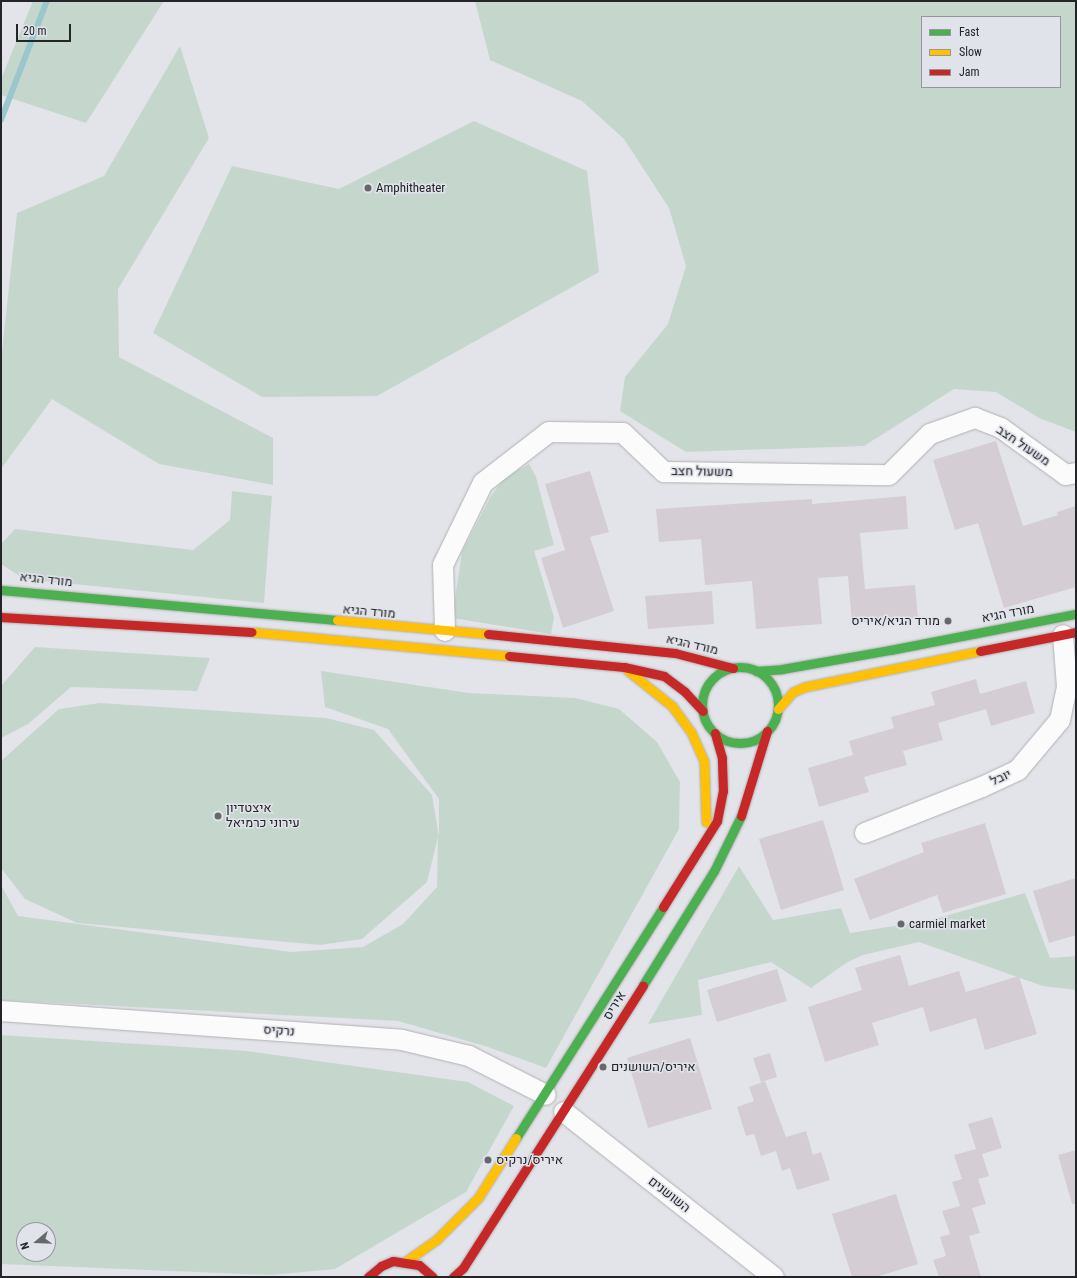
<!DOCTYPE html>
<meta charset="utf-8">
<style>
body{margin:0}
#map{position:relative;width:1077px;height:1278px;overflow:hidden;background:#e3e4e9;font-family:"Roboto Condensed",Heebo,sans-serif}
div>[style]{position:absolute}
.green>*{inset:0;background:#c5d7cd}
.stream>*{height:5.5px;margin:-2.75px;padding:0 2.75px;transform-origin:2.75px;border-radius:2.75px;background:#9cc6cd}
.building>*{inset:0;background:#d5cdd4}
.roads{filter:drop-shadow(0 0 1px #b0b1b4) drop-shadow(0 0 1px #b0b1b4)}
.street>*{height:20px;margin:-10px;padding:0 10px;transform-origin:10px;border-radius:10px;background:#fbfbfc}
.fast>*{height:9px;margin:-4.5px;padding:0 4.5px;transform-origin:4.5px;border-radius:4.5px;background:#4caf50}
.fast>.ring{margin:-4.5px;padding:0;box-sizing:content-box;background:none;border:9px solid #4caf50;border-radius:50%}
.slow>*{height:9px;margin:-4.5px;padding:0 4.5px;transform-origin:4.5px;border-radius:4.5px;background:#ffc107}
.jam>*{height:9px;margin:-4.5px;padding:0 4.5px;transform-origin:4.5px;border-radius:4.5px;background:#c62828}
.dots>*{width:11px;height:11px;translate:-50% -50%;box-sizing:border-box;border:2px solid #e1e3eb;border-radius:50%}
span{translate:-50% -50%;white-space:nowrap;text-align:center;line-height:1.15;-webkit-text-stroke:3px #e1e3eb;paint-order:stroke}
.poi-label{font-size:13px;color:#242528}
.left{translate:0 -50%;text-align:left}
.right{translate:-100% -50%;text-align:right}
.street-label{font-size:13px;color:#242528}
.frame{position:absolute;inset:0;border:2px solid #242528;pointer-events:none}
.legend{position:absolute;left:921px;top:16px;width:140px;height:72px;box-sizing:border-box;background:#e1e3eb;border:1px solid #95979d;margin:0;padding:5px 7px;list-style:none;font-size:12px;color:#242528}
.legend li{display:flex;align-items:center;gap:8px;height:20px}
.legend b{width:20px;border:1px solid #95979d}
.north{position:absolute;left:16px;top:1222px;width:40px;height:40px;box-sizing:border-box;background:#e1e3eb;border:1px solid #95979d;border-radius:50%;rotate:251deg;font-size:11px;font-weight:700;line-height:16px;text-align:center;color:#242528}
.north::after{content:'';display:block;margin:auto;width:14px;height:18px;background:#67686c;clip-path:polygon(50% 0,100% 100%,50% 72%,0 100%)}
.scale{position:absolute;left:16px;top:24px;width:55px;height:18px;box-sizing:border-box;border:2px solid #242528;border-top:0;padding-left:5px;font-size:12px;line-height:14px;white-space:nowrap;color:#242528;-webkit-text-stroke:3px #e1e3eb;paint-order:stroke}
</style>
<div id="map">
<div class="green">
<div style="clip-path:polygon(33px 1px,164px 1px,86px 123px,1px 95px,1px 79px)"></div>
<div style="clip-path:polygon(evenodd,475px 1px,1076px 1px,1076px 432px,1039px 418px,996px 392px,954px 389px,864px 446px,686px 452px,620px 411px,625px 377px,668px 324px,686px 266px,669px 208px,624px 139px,582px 101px,490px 60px,475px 1px,922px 17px,1060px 17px,1060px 87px,922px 87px,922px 17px)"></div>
<div style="clip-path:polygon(180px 46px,209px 138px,118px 289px,119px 357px,273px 438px,273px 485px,159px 464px,52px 399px,1px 469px,1px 361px,17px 213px,104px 176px)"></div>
<div style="clip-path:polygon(474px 121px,587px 171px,599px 272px,377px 396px,262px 397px,153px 333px,232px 166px,339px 189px)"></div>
<div style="clip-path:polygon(529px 464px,536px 477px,554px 545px,534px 551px,554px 617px,551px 634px,452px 618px,462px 552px,491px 496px,505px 477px)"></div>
<div style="clip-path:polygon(232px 491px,272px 496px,264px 603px,24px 579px,1px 564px,1px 544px,15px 529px,193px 550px,230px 520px)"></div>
<div style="clip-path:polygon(35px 647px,210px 658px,197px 691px,71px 687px,28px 724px,1px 738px,1px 686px)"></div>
<div style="clip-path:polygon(321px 671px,469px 693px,575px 698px,619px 709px,657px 742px,680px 782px,679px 829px,546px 1068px,488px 1047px,398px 1021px,1px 1000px,1px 885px,18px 916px,291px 952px,363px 947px,403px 924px,437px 887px,438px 837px,427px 882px,362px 939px,320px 945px,77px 923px,25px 899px,1px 868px,1px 761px,59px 709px,100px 703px,326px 718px,374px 730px,432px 795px,439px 837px,439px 799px,388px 729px,325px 707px)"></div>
<div style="clip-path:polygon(739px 866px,773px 920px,841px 908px,850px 933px,932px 920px,1025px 893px,1050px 958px,1076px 956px,1076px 990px,1043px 986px,919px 942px,863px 955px,846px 963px,811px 988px,771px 962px,698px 980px,702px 1015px,648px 1024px)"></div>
<div style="clip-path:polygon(evenodd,1px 1035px,247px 1051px,468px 1082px,514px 1106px,466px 1192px,335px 1269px,271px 1275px,1px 1264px,1px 1035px,24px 1230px,48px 1230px,48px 1254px,24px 1254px,24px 1230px)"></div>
</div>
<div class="stream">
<div style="left:1px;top:120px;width:128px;rotate:-68.9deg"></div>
</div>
<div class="building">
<div style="clip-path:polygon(996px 441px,1023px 526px,1058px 515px,1057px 512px,1076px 506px,1076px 587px,1004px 608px,978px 523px,955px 530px,933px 460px)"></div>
<div style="clip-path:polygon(590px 471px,609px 532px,590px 537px,614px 611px,563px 628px,541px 558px,565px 550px,545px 484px)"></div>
<div style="clip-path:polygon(906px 496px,908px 529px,860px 533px,865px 589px,915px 585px,918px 618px,852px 623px,848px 576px,818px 578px,822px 624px,756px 629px,752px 581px,705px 585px,701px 539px,659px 542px,656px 509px,812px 499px,812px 504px)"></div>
<div style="clip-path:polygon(712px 591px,714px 624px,648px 629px,645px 596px)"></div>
<div style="clip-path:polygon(976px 679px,980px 694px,1026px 681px,1035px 713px,991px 726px,986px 709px,938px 723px,943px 740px,903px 751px,907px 765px,864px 777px,869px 792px,819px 807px,808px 768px,853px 755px,849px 741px,894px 728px,891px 717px,935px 705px,931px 692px)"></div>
<div style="clip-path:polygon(823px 820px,844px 890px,781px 910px,759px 839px)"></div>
<div style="clip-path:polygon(985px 823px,1006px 894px,943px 913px,937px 895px,870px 920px,854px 879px,924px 852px,921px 843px)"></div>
<div style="clip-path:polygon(1076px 878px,1076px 935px,1049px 943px,1033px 891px)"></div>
<div style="clip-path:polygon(900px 955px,909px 986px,959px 971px,966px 992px,1019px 976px,1037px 1034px,985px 1050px,976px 1018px,930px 1032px,923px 1007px,872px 1023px,879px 1045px,825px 1062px,808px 1007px,862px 990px,855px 968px)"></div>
<div style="clip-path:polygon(777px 969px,787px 1001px,717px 1022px,707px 990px)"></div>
<div style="clip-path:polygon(690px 1038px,712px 1109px,648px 1128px,627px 1058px)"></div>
<div style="clip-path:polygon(770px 1053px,777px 1077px,761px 1082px,753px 1058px)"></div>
<div style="clip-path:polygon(765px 1081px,786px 1137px,806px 1131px,813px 1155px,821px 1152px,830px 1180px,797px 1190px,790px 1168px,782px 1171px,776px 1151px,761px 1156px,754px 1134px,746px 1136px,737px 1107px,754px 1101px,749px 1087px)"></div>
<div style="clip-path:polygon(992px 1117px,1002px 1148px,982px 1154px,989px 1176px,978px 1179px,986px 1204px,972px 1208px,980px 1233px,969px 1236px,981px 1277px,939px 1277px,933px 1260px,946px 1256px,940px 1237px,950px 1234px,942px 1211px,960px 1206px,952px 1182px,962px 1179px,954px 1155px,976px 1149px,968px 1124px)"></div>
<div style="clip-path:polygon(1076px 1150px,1076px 1204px,1072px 1204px,1058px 1155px)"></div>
<div style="clip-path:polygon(896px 1194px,918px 1264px,876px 1277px,852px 1277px,832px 1214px)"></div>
</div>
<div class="roads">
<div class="street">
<div style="left:445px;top:631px;width:66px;rotate:-91.7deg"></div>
<div style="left:443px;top:565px;width:91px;rotate:-64deg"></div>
<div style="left:483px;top:483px;width:83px;rotate:-37.7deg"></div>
<div style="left:549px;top:432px;width:74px;rotate:0.8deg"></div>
<div style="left:623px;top:433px;width:57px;rotate:43.6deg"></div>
<div style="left:664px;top:472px;width:225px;rotate:0.8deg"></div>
<div style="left:889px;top:475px;width:58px;rotate:-45deg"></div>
<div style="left:930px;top:434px;width:48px;rotate:-19.6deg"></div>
<div style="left:975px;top:418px;width:28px;rotate:21deg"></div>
<div style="left:1001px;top:428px;width:80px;rotate:35.9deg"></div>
<div style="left:1066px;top:475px;width:10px;rotate:-11deg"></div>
<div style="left:865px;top:833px;width:126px;rotate:-21.5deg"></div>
<div style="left:982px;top:787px;width:40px;rotate:-25deg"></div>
<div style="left:1018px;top:770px;width:65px;rotate:-50deg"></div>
<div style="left:1060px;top:720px;width:34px;rotate:-78deg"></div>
<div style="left:1067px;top:687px;width:52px;rotate:-94.4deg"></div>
<div style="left:1px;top:1011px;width:402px;rotate:4.1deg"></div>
<div style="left:402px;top:1040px;width:69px;rotate:13.4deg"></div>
<div style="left:469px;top:1056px;width:86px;rotate:26.9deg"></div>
<div style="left:564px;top:1112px;width:267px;rotate:38.2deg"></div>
</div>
<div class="fast">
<div style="left:1px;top:590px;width:337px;rotate:5.1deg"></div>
<div class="ring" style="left:702px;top:667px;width:67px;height:67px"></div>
<div style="left:756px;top:671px;width:26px;rotate:-4deg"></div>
<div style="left:782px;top:669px;width:110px;rotate:-10deg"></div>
<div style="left:890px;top:650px;width:189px;rotate:-11deg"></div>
<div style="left:643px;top:985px;width:134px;rotate:-58.1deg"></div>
<div style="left:714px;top:871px;width:61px;rotate:-63.9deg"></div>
<div style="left:516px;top:1138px;width:274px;rotate:-57.5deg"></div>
</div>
<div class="slow">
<div style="left:337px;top:620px;width:152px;rotate:5.3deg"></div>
<div style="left:252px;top:632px;width:258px;rotate:5.3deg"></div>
<div style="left:627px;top:670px;width:58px;rotate:38.7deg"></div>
<div style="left:672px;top:706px;width:32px;rotate:54deg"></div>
<div style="left:691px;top:732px;width:32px;rotate:66deg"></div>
<div style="left:704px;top:761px;width:61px;rotate:88.1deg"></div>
<div style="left:778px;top:709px;width:23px;rotate:-49deg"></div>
<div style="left:793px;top:692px;width:12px;rotate:-24deg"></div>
<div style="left:804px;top:687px;width:180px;rotate:-11.6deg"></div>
<div style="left:406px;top:1261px;width:37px;rotate:-35deg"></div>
<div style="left:436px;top:1240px;width:59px;rotate:-45deg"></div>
<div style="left:478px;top:1198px;width:71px;rotate:-57.7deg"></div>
</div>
<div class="jam">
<div style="left:1px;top:617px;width:251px;rotate:3.4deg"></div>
<div style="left:488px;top:634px;width:188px;rotate:5.8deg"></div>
<div style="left:675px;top:653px;width:60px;rotate:14.5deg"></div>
<div style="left:980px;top:651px;width:98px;rotate:-11.2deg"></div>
<div style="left:509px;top:656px;width:116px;rotate:5.5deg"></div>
<div style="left:624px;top:667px;width:41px;rotate:12.7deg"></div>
<div style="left:664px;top:676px;width:26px;rotate:37deg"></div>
<div style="left:685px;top:692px;width:26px;rotate:47deg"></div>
<div style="left:741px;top:816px;width:89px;rotate:-73deg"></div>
<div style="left:663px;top:907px;width:102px;rotate:-57.9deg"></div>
<div style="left:717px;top:821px;width:31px;rotate:-79deg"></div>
<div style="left:723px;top:791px;width:33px;rotate:-92deg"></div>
<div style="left:722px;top:758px;width:26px;rotate:-106deg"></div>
<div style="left:368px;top:1277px;width:17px;rotate:-40deg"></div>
<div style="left:381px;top:1266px;width:13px;rotate:-23deg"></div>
<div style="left:393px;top:1261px;width:26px;rotate:9deg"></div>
<div style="left:419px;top:1265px;width:18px;rotate:41deg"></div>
<div style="left:453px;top:1277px;width:13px;rotate:-42deg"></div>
<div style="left:463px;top:1268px;width:335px;rotate:-57.5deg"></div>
</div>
</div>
<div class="dots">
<div style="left:368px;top:188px;background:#67686c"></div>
<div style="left:948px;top:621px;background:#67686c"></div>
<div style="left:218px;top:816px;background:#67686c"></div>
<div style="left:901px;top:924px;background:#67686c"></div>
<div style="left:603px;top:1067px;background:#67686c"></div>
<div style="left:488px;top:1160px;background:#67686c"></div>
</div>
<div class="poi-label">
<span class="left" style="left:376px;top:188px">Amphitheater</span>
<span class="right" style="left:940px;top:621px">מורד הגיא/איריס</span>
<span class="left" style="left:226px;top:816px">איצטדיון<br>עירוני כרמיאל</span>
<span class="left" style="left:909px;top:924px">carmiel market</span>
<span class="left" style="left:611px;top:1067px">איריס/השושנים</span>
<span class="left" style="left:496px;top:1160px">איריס/נרקיס</span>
</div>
<div class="street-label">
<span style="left:1023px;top:446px;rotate:34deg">משעול חצב</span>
<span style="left:702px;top:472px;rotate:1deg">משעול חצב</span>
<span style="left:46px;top:580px;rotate:6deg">מורד הגיא</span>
<span style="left:369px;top:612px;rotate:5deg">מורד הגיא</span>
<span style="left:1008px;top:614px;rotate:-11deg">מורד הגיא</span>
<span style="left:692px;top:645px;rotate:13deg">מורד הגיא</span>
<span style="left:1001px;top:778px;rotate:-25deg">יובל</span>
<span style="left:615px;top:1006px;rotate:-58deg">איריס</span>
<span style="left:279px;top:1031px;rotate:4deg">נרקיס</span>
<span style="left:669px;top:1195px;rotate:38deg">השושנים</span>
</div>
<div class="frame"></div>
<ul class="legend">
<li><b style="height:5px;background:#4caf50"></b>Fast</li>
<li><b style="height:5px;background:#ffc107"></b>Slow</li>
<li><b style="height:5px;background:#c62828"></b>Jam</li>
</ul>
<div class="north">N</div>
<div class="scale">20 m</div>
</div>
